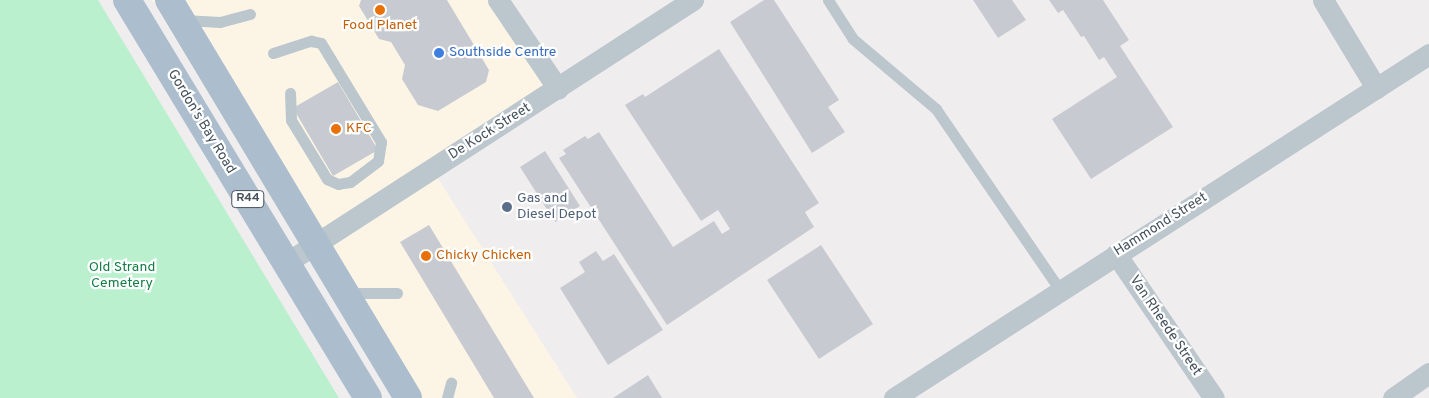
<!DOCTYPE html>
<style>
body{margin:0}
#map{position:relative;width:1429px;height:398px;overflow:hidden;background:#f0edee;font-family:Overpass,sans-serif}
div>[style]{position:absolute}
.commercial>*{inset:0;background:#fcf5e6}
.green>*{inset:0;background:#baf0cd}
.building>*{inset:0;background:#c7cbd1}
.lane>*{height:11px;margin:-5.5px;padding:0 5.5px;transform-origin:5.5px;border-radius:5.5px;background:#bbc6cd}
.street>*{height:21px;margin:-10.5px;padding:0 10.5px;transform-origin:10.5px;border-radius:10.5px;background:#bbc6cd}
.primary>*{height:28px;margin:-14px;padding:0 14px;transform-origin:14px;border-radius:14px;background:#acbece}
.dots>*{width:14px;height:14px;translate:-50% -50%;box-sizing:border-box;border:2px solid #fff;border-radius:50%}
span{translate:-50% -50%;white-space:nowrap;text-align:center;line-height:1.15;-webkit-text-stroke:4.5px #fff;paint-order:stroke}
.shield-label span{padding:1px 4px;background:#fff;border:1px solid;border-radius:4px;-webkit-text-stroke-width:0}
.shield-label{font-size:12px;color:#45525c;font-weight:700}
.food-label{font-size:14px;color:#c56008}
.left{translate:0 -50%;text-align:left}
.shop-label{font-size:14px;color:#366cbe}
.street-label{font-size:14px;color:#45525c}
.service-label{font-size:14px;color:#4e5e75}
.park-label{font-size:14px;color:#147e46}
</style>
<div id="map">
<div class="commercial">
<div style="clip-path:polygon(152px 0,505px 0,561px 85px,432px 169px,577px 398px,392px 398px)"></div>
</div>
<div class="green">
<div style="clip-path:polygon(0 0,98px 0,339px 398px,0 398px)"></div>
</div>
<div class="building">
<div style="clip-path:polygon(361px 0,447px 0,489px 70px,486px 82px,438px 111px,418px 105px,402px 79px,405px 65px,391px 42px,379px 39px,359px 6px)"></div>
<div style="clip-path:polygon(764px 0,774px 0,839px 100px,828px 107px,845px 132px,812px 153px,730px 22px)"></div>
<div style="clip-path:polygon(973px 0,1012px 0,1026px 20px,998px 38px)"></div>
<div style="clip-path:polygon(1049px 0,1103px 0,1129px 40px,1120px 46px,1173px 127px,1091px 179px,1052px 119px,1117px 77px,1104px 57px,1099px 60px,1084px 36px,1081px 37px,1063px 10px,1058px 13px)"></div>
<div style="clip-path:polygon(719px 49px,819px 203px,805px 212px,814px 227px,667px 325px,559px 158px,566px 154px,563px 150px,585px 136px,588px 139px,599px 132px,673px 247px,714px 221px,722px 234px,730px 229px,718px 210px,701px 221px,625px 105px,643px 94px,645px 97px)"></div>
<div style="clip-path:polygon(338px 82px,378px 150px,333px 176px,293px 108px)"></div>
<div style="clip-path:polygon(545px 151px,580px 206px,555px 222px,520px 167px)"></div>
<div style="clip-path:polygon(429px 225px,534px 398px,494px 398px,400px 242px)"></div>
<div style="clip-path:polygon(821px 245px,873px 324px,819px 359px,767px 280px)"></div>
<div style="clip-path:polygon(596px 251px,603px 261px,614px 254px,663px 330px,608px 365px,560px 288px,585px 272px,579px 262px)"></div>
<div style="clip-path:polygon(648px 375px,662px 398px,613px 398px)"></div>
</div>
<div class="lane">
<div style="left:828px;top:0;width:46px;rotate:57.3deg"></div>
<div style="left:853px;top:39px;width:109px;rotate:40.1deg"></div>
<div style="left:936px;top:109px;width:219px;rotate:55.6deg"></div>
<div style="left:184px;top:20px;width:36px;rotate:3deg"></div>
<div style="left:220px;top:22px;width:31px;rotate:-15deg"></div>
<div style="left:273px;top:53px;width:40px;rotate:-18deg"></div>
<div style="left:311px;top:41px;width:10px;rotate:11deg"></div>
<div style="left:321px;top:43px;width:116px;rotate:58.8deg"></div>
<div style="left:381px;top:142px;width:19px;rotate:99deg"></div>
<div style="left:378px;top:161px;width:35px;rotate:143deg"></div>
<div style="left:350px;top:182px;width:12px;rotate:171deg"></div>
<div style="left:338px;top:184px;width:12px;rotate:-156deg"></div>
<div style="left:327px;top:179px;width:69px;rotate:-121.4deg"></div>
<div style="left:291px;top:120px;width:27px;rotate:-92deg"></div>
<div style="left:346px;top:293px;width:51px"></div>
<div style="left:447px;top:398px;width:16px;rotate:-75deg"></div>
</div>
<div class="street">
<div style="left:498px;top:0;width:107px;rotate:56deg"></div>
<div style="left:1323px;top:0;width:103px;rotate:58.9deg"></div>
<div style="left:1116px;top:254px;width:174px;rotate:55.8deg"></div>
<div style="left:286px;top:263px;width:485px;rotate:-32.9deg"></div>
<div style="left:894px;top:398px;width:636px;rotate:-32.74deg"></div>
<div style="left:1393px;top:398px;width:44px;rotate:-34.8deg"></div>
</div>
<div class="primary">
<div style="left:127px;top:0;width:465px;rotate:58.8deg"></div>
<div style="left:169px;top:0;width:464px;rotate:59deg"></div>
</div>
<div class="dots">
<div style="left:380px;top:10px;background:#e8710a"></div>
<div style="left:439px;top:53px;background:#3f7fe0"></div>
<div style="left:336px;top:129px;background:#e8710a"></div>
<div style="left:507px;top:207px;background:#5c6f8a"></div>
<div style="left:426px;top:256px;background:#e8710a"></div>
</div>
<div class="shield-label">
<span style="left:248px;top:199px">R44</span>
</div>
<div class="food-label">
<span style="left:380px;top:26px">Food Planet</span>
<span class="left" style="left:346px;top:129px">KFC</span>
<span class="left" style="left:436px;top:256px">Chicky Chicken</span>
</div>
<div class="shop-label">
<span class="left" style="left:449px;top:53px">Southside Centre</span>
</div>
<div class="street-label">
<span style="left:201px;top:122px;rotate:59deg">Gordon's Bay Road</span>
<span style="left:490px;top:132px;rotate:-32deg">De Kock Street</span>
<span style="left:1161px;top:225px;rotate:-32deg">Hammond Street</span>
<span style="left:1165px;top:326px;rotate:56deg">Van Rheede Street</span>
</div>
<div class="service-label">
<span class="left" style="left:517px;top:207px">Gas and<br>Diesel Depot</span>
</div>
<div class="park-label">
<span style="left:122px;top:276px">Old Strand<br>Cemetery</span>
</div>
</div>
